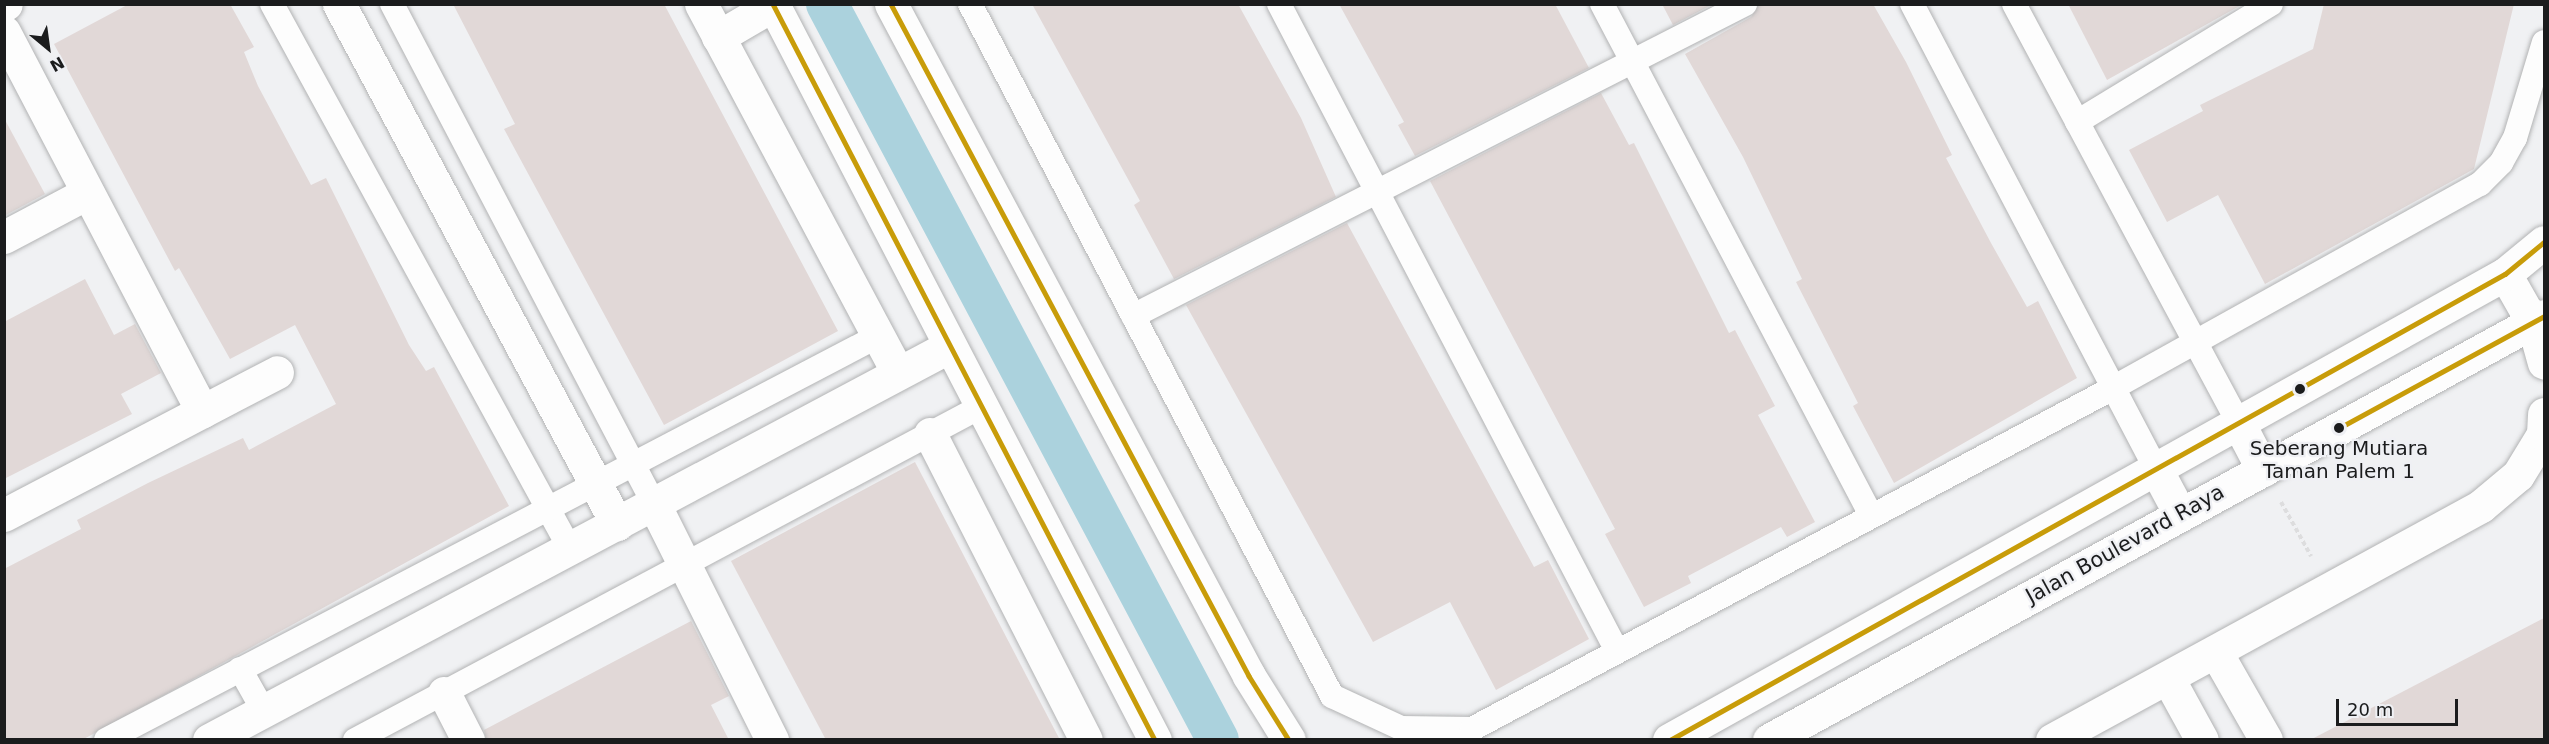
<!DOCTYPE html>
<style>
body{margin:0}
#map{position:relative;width:2549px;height:744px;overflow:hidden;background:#f0f1f3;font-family:"DejaVu Sans",sans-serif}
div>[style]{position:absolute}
.canal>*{height:42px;margin:-21px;padding:0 21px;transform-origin:21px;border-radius:21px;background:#abd2dd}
.building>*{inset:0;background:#e1d8d7}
.path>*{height:4px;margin-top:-2px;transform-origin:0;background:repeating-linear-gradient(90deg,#ddddde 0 4.5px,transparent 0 7.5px)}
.roads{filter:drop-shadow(0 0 2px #b2b3b4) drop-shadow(0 0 2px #b2b3b4)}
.service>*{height:24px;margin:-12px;padding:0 12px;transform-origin:12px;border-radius:12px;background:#fdfdfd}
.minor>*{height:33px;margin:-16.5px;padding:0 16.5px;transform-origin:16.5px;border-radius:16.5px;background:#fdfdfd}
.tertiary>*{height:33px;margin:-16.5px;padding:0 16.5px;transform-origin:16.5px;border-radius:16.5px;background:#fdfdfd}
.bus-1>*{height:4.5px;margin:-2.25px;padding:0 2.25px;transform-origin:2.25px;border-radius:2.25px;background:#c89c09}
.dots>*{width:16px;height:16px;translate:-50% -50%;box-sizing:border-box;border:3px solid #eff0f4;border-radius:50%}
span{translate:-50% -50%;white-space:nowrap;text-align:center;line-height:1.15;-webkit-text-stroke:4.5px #eff0f4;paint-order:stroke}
.bus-label{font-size:20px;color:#1b1c1d}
.street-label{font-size:21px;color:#1b1c1d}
.frame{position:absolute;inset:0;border:6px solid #1b1c1d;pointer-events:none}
.north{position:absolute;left:18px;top:18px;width:60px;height:60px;-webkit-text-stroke:4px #eff0f4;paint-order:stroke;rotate:151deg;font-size:16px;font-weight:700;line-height:24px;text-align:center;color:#1b1c1d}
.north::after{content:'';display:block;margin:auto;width:21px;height:27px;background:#1b1c1d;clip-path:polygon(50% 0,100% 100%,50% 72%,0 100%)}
.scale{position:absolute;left:2336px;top:699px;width:122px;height:27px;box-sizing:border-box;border:3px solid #1b1c1d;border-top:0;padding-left:8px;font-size:18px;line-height:21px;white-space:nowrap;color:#1b1c1d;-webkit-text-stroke:4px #eff0f4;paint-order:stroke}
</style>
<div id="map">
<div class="canal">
<div style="left:827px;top:4px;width:833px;rotate:62.02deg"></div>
</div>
<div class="building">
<div style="clip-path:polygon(129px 4px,230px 4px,254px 47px,244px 52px,258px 86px,311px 185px,326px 178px,409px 345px,426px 371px,434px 367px,509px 506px,82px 740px,4px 740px,4px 569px,81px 529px,77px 520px,148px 483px,243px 438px,249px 450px,336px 404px,295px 325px,230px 359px,179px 268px,175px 271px,54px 44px)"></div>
<div style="clip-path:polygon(453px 4px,664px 4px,838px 331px,664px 425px,504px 129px,515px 124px)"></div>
<div style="clip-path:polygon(1032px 4px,1238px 4px,1301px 118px,1336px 197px,1174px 279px,1134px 205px,1140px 201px)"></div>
<div style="clip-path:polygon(1339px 4px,1555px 4px,1589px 68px,1415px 156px,1398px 125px,1404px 122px)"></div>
<div style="clip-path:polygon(1662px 4px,1713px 4px,1673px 25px)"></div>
<div style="clip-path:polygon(1759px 4px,1873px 4px,1906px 62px,1952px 155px,1946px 158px,1991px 243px,2027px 307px,2038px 301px,2077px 378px,1894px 483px,1853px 406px,1858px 403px,1796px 282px,1802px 279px,1743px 157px,1685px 54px,1751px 17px)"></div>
<div style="clip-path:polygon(2068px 4px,2243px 4px,2107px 80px)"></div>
<div style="clip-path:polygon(2324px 4px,2514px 4px,2474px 169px,2265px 284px,2218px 195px,2167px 222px,2129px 150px,2203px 111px,2200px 105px,2313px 49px)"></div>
<div style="clip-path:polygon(1601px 93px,1629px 145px,1634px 143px,1729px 333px,1735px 330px,1775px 406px,1758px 415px,1815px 522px,1787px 537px,1781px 527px,1688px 576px,1691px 583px,1644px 607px,1605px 534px,1615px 529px,1430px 181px)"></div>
<div style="clip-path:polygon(4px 118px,45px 194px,4px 216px)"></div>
<div style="clip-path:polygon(1347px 223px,1534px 567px,1548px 560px,1589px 639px,1496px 690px,1450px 602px,1373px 642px,1186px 305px)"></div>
<div style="clip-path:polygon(85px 279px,114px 335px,135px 324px,161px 373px,121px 394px,132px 414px,4px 479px,4px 322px)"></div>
<div style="clip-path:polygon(915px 462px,1060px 740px,826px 740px,731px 561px)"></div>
<div style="clip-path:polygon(2544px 618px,2544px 740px,2310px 740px)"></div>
<div style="clip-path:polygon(691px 621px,729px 696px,711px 705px,729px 740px,486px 740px,484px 730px)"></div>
</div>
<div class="path">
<div style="left:2281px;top:502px;width:62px;rotate:60.9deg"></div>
</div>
<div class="roads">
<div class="service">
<div style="left:272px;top:4px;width:621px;rotate:61.33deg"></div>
<div style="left:392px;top:4px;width:564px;rotate:62.35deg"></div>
<div style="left:970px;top:4px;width:781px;rotate:62.38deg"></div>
<div style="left:1332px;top:696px;width:76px;rotate:24.9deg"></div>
<div style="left:1401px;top:728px;width:71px;rotate:0.8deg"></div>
<div style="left:1472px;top:729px;width:726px;rotate:-28.01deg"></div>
<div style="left:2113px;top:388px;width:420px;rotate:-29.1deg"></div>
<div style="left:2480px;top:184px;width:30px;rotate:-45deg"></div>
<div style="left:2501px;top:163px;width:29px;rotate:-61deg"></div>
<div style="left:2515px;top:138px;width:100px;rotate:-73.2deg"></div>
<div style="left:1279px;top:4px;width:730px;rotate:62.42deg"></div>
<div style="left:1602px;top:4px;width:577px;rotate:62.24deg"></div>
<div style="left:1912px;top:4px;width:525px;rotate:62.31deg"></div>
<div style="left:2014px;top:4px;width:476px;rotate:61.8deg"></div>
<div style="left:2077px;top:122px;width:227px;rotate:-31.3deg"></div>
<div style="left:1133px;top:316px;width:687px;rotate:-27.01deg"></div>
<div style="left:240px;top:669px;width:47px;rotate:60.7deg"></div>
<div style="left:106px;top:740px;width:871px;rotate:-27.62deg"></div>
<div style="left:355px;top:740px;width:710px;rotate:-28.04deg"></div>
</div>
<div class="minor">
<div style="left:339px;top:4px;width:590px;rotate:61.87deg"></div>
<div style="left:701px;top:4px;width:418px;rotate:61.9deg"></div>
<div style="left:4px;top:5px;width:2px;rotate:-27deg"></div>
<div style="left:4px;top:32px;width:428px;rotate:62.4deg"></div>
<div style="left:718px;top:37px;width:64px;rotate:-30.2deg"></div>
<div style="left:4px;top:237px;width:94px;rotate:-27.9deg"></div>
<div style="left:2505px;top:274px;width:56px;rotate:60.3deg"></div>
<div style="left:2533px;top:323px;width:41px;rotate:74.6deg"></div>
<div style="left:2239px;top:424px;width:52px;rotate:62.4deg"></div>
<div style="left:930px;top:434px;width:343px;rotate:63deg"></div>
<div style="left:2156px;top:469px;width:51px;rotate:61.9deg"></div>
<div style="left:654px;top:504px;width:264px;rotate:63.4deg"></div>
<div style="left:4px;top:515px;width:308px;rotate:-27.6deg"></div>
<div style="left:2217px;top:654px;width:99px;rotate:60.3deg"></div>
<div style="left:2169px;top:680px;width:68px;rotate:61.2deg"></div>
<div style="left:444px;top:693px;width:53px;rotate:62.9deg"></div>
<div style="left:209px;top:740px;width:839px;rotate:-28deg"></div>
<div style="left:2052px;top:740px;width:489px;rotate:-28.6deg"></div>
<div style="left:2481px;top:506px;width:48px;rotate:-40deg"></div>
<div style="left:2518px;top:475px;width:48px;rotate:-58.6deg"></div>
<div style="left:2543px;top:434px;width:20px;rotate:-87deg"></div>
</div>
<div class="tertiary">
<div style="left:773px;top:4px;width:829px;rotate:62.57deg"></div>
<div style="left:891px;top:4px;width:761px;rotate:61.95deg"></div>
<div style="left:1249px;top:676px;width:75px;rotate:58deg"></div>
<div style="left:1669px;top:740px;width:957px;rotate:-29.14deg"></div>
<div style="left:2505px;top:274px;width:50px;rotate:-39.4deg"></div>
<div style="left:1769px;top:740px;width:883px;rotate:-28.68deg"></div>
</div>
</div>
<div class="bus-1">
<div style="left:773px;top:4px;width:829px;rotate:62.57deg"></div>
<div style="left:891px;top:4px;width:761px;rotate:61.95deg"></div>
<div style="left:1249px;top:676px;width:75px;rotate:58deg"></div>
<div style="left:2339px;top:428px;width:234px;rotate:-28.6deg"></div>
<div style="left:1670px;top:740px;width:956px;rotate:-29.17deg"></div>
<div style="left:2505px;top:274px;width:50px;rotate:-39.4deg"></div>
</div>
<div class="dots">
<div style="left:2300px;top:389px;background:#1b1c1d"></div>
<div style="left:2339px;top:428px;background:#1b1c1d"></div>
</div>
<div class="bus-label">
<span style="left:2339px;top:460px">Seberang Mutiara<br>Taman Palem 1</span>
</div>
<div class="street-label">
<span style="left:2125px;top:544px;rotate:-29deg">Jalan Boulevard Raya</span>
</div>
<div class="frame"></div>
<div class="north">N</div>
<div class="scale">20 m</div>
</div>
